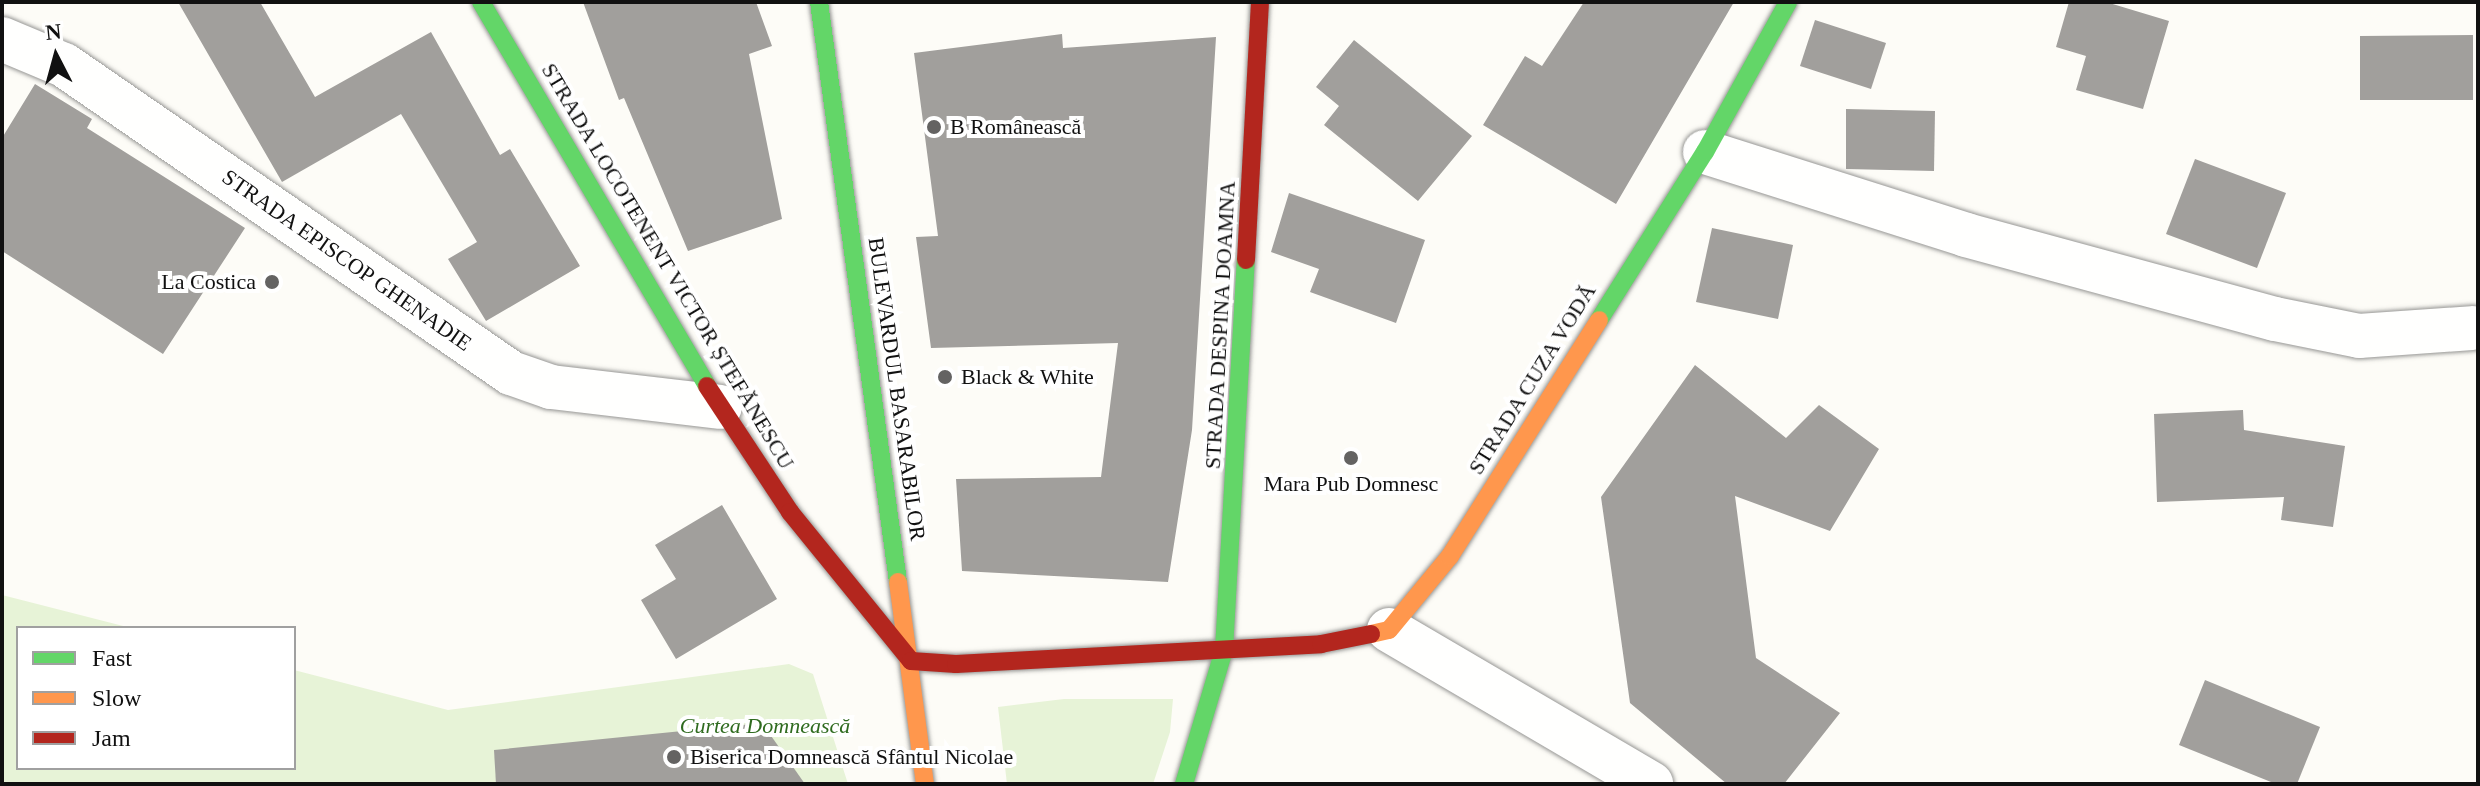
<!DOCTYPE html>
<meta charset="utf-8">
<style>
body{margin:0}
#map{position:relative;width:2480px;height:786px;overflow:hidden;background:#fdfcf7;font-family:"Times New Roman",serif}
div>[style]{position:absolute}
.green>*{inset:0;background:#e7f3d7}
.building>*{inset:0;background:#a19f9c}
.roads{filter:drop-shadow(0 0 2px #979795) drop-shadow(0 0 2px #979795)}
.street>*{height:44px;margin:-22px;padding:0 22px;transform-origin:22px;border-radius:22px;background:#fffffe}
.fast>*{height:18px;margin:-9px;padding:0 9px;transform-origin:9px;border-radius:9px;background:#63d668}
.slow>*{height:18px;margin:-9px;padding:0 9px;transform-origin:9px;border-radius:9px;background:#ff974d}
.jam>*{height:18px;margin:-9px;padding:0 9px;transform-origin:9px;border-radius:9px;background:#b3261e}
.dots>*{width:22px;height:22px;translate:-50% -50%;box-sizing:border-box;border:4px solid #fff;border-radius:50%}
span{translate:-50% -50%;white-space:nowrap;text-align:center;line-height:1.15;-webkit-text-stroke:8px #fff;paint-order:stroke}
.poi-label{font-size:22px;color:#111}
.left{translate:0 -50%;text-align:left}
.right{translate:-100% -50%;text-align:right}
.street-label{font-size:22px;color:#111}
.park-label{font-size:22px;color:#2f6b1f;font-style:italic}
.frame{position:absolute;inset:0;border:4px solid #111;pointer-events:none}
.legend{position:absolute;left:16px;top:626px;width:280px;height:144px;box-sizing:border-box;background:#fff;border:2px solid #a0a0a0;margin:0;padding:10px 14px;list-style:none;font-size:24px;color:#111}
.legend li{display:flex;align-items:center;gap:16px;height:40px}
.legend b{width:40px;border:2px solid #a0a0a0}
.north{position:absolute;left:16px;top:16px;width:80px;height:80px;-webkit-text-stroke:6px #fff;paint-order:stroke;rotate:354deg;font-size:22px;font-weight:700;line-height:32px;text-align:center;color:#111}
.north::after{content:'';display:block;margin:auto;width:28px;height:36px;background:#111;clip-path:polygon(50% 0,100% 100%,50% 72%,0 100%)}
</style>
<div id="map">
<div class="green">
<div style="clip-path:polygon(2px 595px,131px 628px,18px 628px,18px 768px,294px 768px,294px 670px,448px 710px,789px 664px,813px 674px,848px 784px,2px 784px)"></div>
<div style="clip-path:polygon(1064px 699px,1173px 699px,1170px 732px,1153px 784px,1007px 784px,998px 707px)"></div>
</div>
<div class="building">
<div style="clip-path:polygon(178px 2px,260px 2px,315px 97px,431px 32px,500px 155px,510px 149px,580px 266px,486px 321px,448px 259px,477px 242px,401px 114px,282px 182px)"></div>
<div style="clip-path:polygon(583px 2px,756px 2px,772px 46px,749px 54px,782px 219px,688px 251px,624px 98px,619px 100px)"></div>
<div style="clip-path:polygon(1584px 2px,1734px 2px,1616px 204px,1483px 125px,1525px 56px,1542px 66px)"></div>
<div style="clip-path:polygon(2069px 2px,2106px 2px,2169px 21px,2143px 109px,2076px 90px,2086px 56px,2056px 47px)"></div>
<div style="clip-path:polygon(1815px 20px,1886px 43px,1871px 89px,1800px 66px)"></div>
<div style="clip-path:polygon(1062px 34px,1063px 48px,1216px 37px,1192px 430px,1168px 582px,962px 571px,956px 479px,1101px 477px,1118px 343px,931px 348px,916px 237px,938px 236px,914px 53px)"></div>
<div style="clip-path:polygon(2473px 35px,2473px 100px,2360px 100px,2360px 36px)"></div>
<div style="clip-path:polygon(1354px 40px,1472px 136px,1418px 201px,1324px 125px,1339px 106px,1316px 87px)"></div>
<div style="clip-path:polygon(35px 84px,92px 119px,87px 128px,245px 228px,163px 354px,2px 251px,2px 138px)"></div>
<div style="clip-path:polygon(1846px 109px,1935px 111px,1934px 171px,1846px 169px)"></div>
<div style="clip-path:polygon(2195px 159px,2286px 193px,2257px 268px,2166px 234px)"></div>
<div style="clip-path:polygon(1289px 193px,1425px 240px,1396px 323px,1310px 292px,1319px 269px,1271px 252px)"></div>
<div style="clip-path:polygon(1712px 228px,1793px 245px,1778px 319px,1696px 302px)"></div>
<div style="clip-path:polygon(1695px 365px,1786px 438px,1819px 405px,1879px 449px,1830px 531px,1735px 496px,1756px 658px,1840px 713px,1784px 784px,1727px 784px,1630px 703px,1601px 497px)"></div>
<div style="clip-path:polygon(2243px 410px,2244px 430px,2345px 446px,2333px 527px,2281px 520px,2284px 497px,2157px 502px,2154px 414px)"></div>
<div style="clip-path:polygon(722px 505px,777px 599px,676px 659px,641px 600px,676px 579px,655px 545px)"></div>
<div style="clip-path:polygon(2205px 680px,2320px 727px,2297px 784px,2276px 784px,2179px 745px)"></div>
<div style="clip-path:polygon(762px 723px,805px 784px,496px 784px,494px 750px)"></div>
</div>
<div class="roads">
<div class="street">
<div style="left:2px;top:39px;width:67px;rotate:22.8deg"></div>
<div style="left:64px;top:65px;width:543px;rotate:34.57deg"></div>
<div style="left:511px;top:373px;width:42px;rotate:19.3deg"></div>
<div style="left:551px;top:387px;width:170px;rotate:6.7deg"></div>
<div style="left:1705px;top:152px;width:274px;rotate:17.6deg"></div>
<div style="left:1966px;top:235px;width:320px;rotate:15.2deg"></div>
<div style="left:2275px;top:319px;width:86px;rotate:11.4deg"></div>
<div style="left:2359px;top:336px;width:113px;rotate:-4deg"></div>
<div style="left:1389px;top:630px;width:304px;rotate:30.4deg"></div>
</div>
<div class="fast">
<div style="left:481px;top:2px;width:446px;rotate:59.5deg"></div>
<div style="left:819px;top:2px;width:585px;rotate:82.24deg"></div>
<div style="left:1599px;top:320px;width:199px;rotate:-57.8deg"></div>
<div style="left:1705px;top:152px;width:171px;rotate:-61deg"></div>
<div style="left:1184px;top:784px;width:140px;rotate:-73.4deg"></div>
<div style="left:1224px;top:650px;width:391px;rotate:-86.8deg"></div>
</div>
<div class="slow">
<div style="left:898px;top:582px;width:204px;rotate:82.4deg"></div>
<div style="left:1371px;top:634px;width:18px;rotate:-13deg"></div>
<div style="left:1389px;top:630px;width:96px;rotate:-50.5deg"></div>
<div style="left:1450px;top:556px;width:279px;rotate:-57.7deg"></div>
</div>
<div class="jam">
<div style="left:1246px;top:260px;width:258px;rotate:-86.9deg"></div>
<div style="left:707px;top:386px;width:151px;rotate:56.6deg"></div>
<div style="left:790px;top:512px;width:192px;rotate:50.9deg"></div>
<div style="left:911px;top:661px;width:45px;rotate:3.8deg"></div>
<div style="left:956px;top:664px;width:366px;rotate:-3.1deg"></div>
<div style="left:1321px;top:644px;width:51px;rotate:-11.3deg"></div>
</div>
</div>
<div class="dots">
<div style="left:934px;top:127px;background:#646362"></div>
<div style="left:272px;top:282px;background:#646362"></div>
<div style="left:945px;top:377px;background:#646362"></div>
<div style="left:1351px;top:458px;background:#646362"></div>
<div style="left:674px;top:757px;background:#646362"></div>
</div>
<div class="poi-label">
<span class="left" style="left:950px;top:127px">B Românească</span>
<span class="right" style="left:256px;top:282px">La Costica</span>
<span class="left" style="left:961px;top:377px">Black &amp; White</span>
<span style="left:1351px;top:484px">Mara Pub Domnesc</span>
<span class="left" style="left:690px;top:757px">Biserica Domnească Sfântul Nicolae</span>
</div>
<div class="street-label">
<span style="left:347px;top:260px;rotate:35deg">STRADA EPISCOP GHENADIE</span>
<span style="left:668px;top:266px;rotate:59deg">STRADA LOCOTENENT VICTOR ȘTEFĂNESCU</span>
<span style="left:1220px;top:325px;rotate:-87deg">STRADA DESPINA DOAMNA</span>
<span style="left:1532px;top:379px;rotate:-58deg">STRADA CUZA VODĂ</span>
<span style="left:897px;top:389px;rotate:82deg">BULEVARDUL BASARABILOR</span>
</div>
<div class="park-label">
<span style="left:765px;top:726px">Curtea Domnească</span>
</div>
<div class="frame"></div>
<ul class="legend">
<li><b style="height:10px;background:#63d668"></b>Fast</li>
<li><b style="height:10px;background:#ff974d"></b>Slow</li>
<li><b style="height:10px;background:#b3261e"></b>Jam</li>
</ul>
<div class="north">N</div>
</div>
